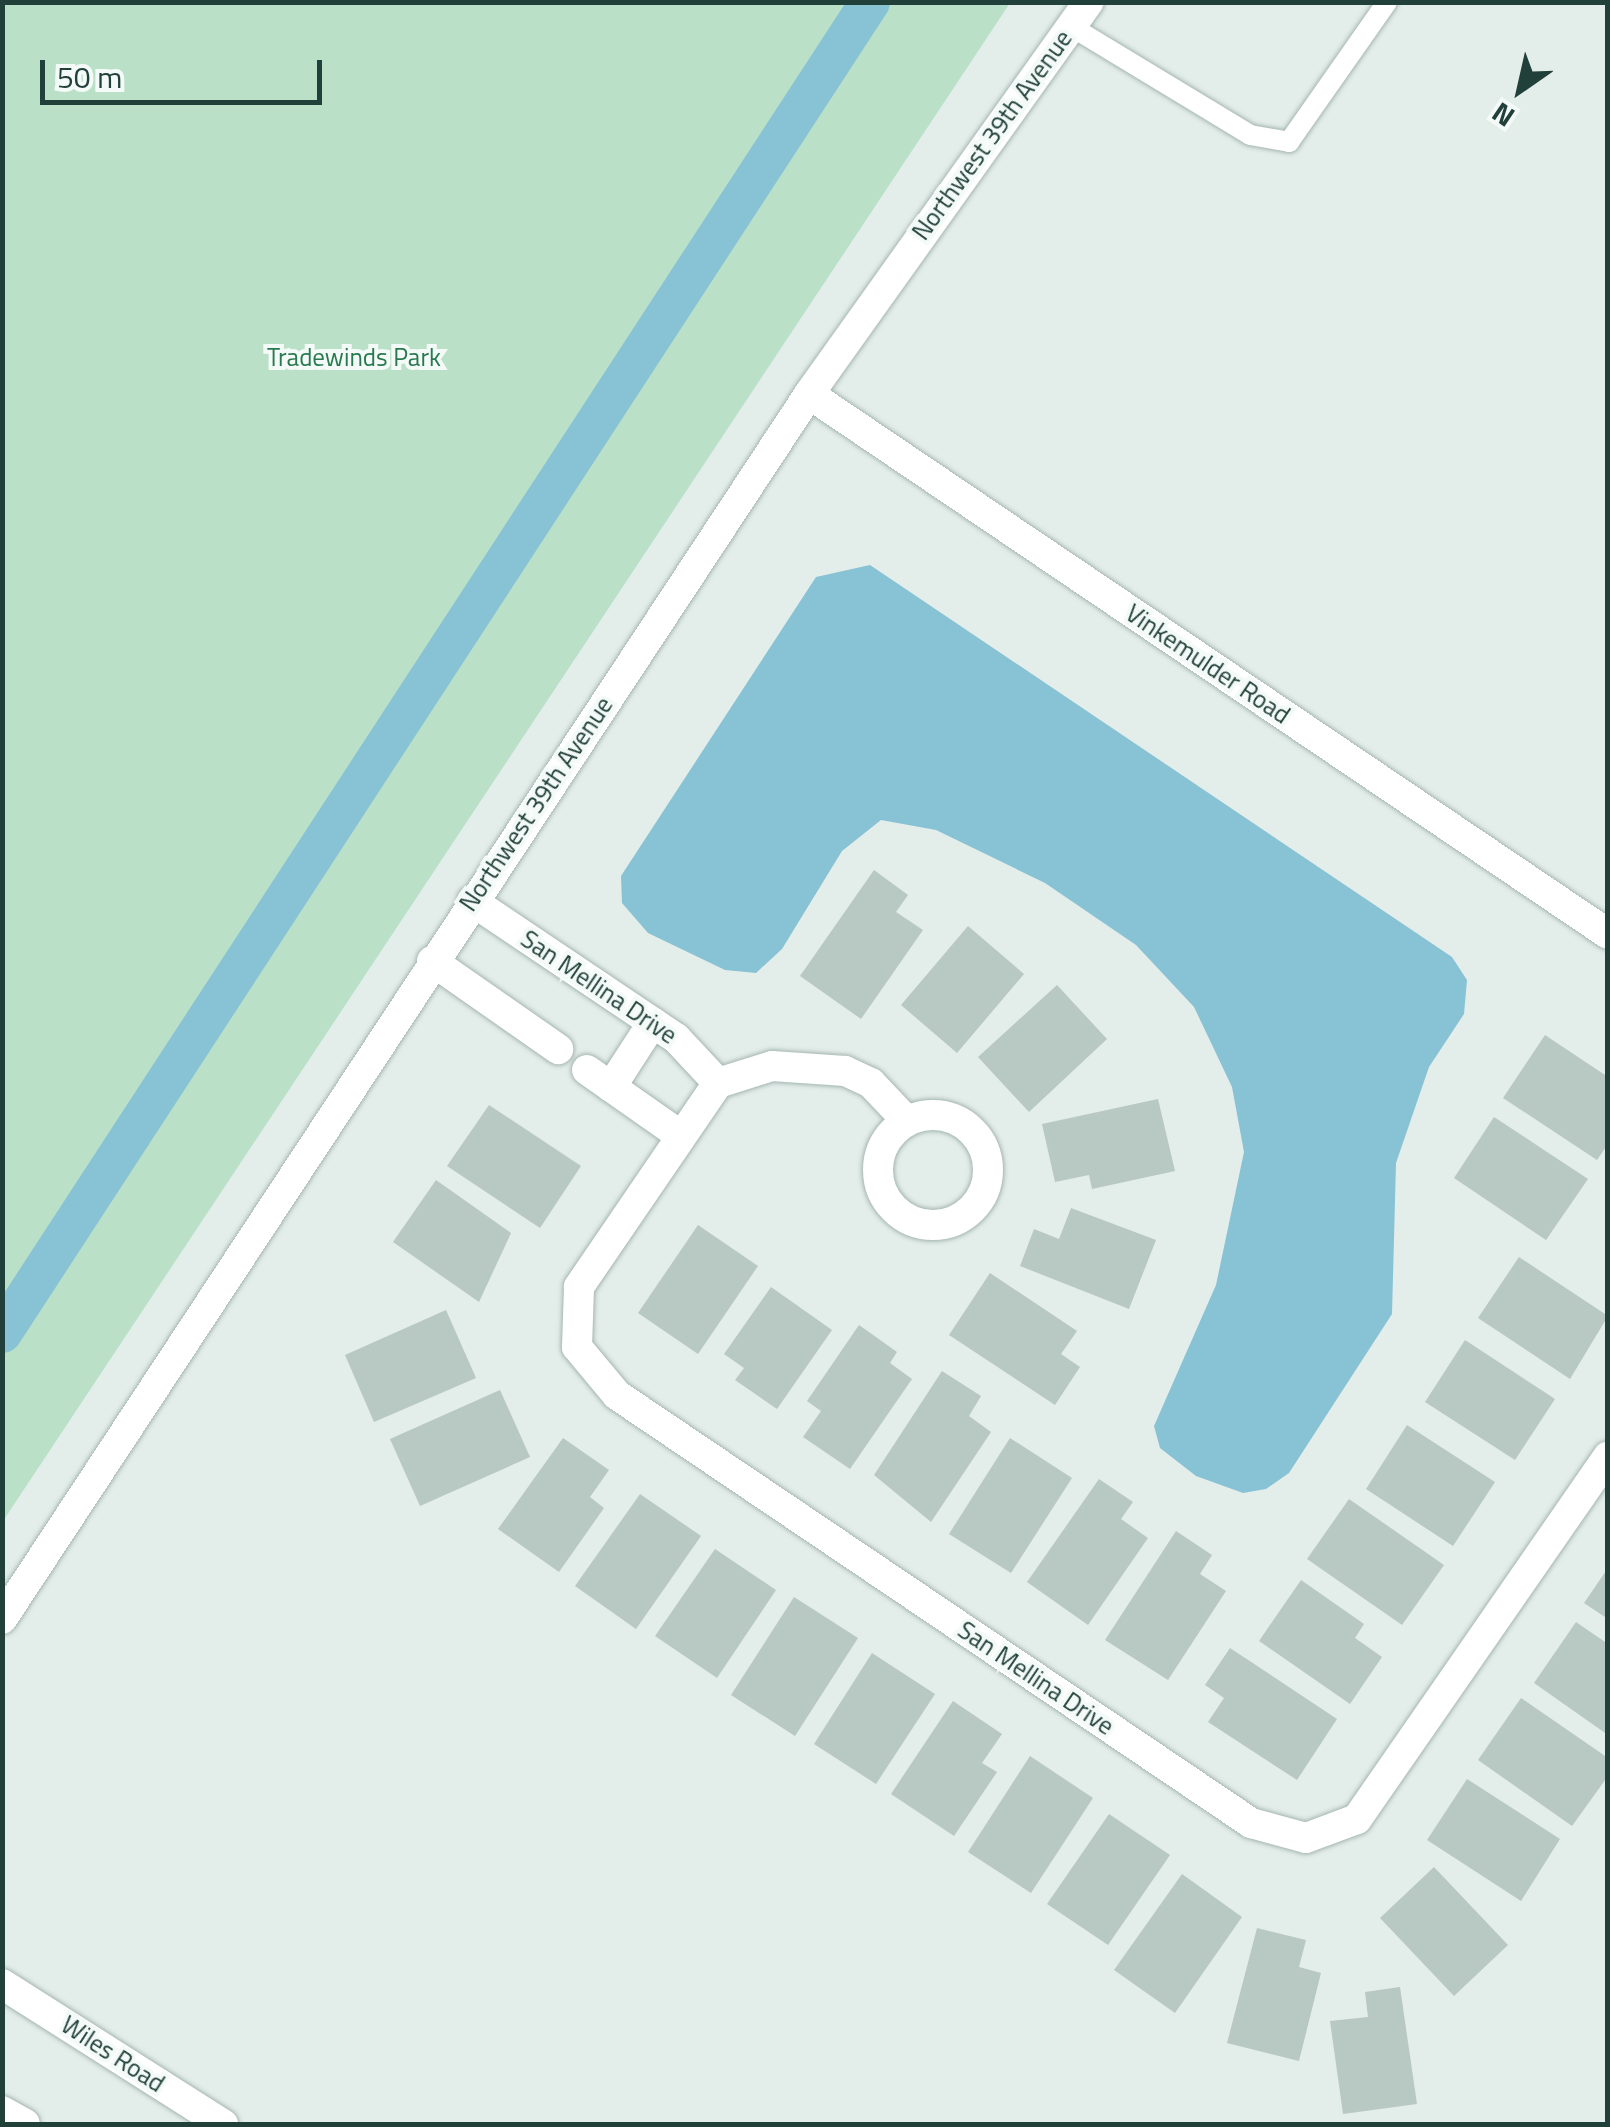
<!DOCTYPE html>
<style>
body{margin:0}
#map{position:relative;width:1610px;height:2127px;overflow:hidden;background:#e3edea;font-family:"Titillium Web",sans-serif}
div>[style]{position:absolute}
.green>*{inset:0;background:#bae0c8}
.water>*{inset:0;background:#88c2d5}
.canal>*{height:40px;margin:-20px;padding:0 20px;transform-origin:20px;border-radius:20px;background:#88c2d5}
.building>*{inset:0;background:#b8c8c3}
.roads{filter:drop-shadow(0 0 2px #a5b6b2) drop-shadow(0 0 2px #a5b6b2)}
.lane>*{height:20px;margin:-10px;padding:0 10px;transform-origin:10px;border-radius:10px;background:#fff}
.street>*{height:30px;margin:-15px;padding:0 15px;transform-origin:15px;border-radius:15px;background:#fff}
.street>.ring{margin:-15px;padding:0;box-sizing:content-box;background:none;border:30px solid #fff;border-radius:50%}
.secondary>*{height:30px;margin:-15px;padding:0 15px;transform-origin:15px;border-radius:15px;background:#fff}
span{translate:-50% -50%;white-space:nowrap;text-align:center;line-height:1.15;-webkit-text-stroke:8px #f4faf7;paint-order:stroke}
.street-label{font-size:25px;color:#21403a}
.park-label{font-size:25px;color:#29794f}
.frame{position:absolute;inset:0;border:5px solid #21403a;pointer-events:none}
.north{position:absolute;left:1470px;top:40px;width:100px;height:100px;-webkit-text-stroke:8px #f4faf7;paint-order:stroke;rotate:214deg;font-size:28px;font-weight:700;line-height:40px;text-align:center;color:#21403a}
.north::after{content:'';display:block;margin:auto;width:35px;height:45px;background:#21403a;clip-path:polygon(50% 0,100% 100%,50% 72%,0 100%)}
.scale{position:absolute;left:40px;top:60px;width:282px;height:45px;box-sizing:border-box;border:5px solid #21403a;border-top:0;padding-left:12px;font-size:30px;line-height:35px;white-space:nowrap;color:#21403a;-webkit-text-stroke:8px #f4faf7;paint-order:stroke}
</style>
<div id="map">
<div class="green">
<div style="clip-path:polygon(3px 2px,1010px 3px,3px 1521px,2px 3px)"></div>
</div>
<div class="water">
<div style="clip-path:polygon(870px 565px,1452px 957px,1467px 980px,1464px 1014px,1429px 1067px,1396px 1163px,1392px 1314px,1289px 1473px,1266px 1489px,1243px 1493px,1196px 1476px,1160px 1448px,1154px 1426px,1216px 1285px,1244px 1152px,1232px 1087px,1194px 1007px,1136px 945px,1045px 883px,936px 830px,881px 820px,842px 851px,782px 949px,756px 973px,725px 970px,648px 933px,622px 903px,621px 876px,816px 577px)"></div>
</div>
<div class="canal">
<div style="left:2px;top:1333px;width:1589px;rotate:-56.89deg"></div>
</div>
<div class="building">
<div style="clip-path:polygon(874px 870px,908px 895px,896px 912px,923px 930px,861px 1019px,800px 976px)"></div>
<div style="clip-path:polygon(968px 926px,1024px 974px,957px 1053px,901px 1005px)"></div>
<div style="clip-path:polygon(1057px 985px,1107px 1039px,1029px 1112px,978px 1057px)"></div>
<div style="clip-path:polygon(1545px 1035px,1608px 1077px,1608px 1144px,1597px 1160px,1503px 1098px)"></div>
<div style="clip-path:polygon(1158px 1099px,1175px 1171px,1092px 1189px,1089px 1175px,1055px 1182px,1042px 1124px)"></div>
<div style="clip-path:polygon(489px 1105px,581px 1166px,540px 1228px,447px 1166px)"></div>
<div style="clip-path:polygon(1494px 1117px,1588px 1179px,1546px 1240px,1454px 1178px)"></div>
<div style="clip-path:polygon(436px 1180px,511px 1233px,479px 1302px,393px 1242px)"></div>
<div style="clip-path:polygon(1071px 1208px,1156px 1240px,1129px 1309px,1020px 1266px,1034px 1229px,1059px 1239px)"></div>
<div style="clip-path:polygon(698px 1225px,758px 1266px,698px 1354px,638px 1313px)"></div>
<div style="clip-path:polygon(1519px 1257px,1608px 1316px,1570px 1379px,1478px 1318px)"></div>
<div style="clip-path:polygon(990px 1273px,1077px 1331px,1061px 1354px,1080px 1367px,1055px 1405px,949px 1335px)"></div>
<div style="clip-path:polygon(771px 1287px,832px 1330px,777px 1409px,735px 1380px,744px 1368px,724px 1354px)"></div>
<div style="clip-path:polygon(446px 1310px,476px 1378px,374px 1422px,345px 1355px)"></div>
<div style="clip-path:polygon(859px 1325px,897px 1352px,890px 1363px,912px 1379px,850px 1469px,803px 1437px,821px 1411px,807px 1401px)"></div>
<div style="clip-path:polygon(1465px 1340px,1555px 1399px,1515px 1460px,1425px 1402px)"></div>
<div style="clip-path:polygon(942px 1371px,981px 1396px,969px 1416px,991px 1432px,931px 1522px,874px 1475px)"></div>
<div style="clip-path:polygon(500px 1390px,530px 1457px,420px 1506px,390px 1439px)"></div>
<div style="clip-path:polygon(1407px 1425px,1495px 1482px,1453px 1546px,1366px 1489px)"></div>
<div style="clip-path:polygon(563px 1438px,609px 1470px,590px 1497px,604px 1508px,559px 1572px,498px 1529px)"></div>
<div style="clip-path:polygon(1010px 1438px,1072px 1478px,1011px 1573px,949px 1534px)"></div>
<div style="clip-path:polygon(1099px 1479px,1133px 1502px,1121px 1519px,1148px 1538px,1088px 1625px,1027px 1582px)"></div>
<div style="clip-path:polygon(640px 1494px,701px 1536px,636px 1629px,575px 1586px)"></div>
<div style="clip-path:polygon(1349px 1499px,1444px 1565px,1402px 1625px,1307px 1559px)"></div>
<div style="clip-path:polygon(1176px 1531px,1212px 1555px,1200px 1574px,1226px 1591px,1168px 1680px,1105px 1640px)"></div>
<div style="clip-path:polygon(715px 1549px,776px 1590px,717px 1678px,655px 1636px)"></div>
<div style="clip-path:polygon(1608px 1568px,1608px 1619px,1584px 1603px)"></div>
<div style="clip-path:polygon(1301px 1580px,1364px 1624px,1355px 1638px,1382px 1657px,1350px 1704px,1259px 1641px)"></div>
<div style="clip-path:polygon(794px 1597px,858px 1638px,795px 1736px,731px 1695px)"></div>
<div style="clip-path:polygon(1576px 1622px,1608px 1644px,1608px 1735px,1534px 1683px)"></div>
<div style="clip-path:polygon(1230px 1648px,1337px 1719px,1297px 1780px,1208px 1722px,1224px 1698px,1205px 1685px)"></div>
<div style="clip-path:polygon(872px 1653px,935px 1694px,876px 1784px,814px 1744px)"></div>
<div style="clip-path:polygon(1521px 1698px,1608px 1758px,1608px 1776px,1572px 1826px,1478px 1760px)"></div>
<div style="clip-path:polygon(953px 1701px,1002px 1734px,982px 1763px,997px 1772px,954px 1836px,891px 1794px)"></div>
<div style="clip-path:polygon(1030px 1756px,1093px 1798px,1031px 1893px,968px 1852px)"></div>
<div style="clip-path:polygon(1467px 1779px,1560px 1839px,1521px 1901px,1427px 1840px)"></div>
<div style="clip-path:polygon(1109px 1814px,1170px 1855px,1108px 1945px,1047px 1904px)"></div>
<div style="clip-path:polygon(1434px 1867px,1508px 1945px,1454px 1996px,1380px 1918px)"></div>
<div style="clip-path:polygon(1182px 1874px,1242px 1917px,1175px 2013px,1114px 1970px)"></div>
<div style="clip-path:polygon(1257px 1928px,1306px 1940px,1299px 1967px,1321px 1973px,1299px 2061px,1227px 2043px)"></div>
<div style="clip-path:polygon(1400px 1987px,1417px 2104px,1343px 2114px,1330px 2021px,1368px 2017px,1365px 1992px)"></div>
</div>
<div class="roads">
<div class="lane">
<div style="left:1072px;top:27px;width:208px;rotate:31.2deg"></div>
<div style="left:1250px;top:135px;width:40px;rotate:10deg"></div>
<div style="left:1289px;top:142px;width:171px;rotate:-55deg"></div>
</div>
<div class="street">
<div style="left:809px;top:394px;width:964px;rotate:34.05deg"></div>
<div style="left:472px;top:901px;width:246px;rotate:33.9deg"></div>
<div style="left:676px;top:1038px;width:62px;rotate:47deg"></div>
<div style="left:432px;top:961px;width:154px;rotate:34.9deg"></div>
<div style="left:587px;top:1070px;width:110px;rotate:35deg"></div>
<div style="left:611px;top:1087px;width:77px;rotate:-57.1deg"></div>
<div class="ring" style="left:878px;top:1115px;width:80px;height:80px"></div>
<div style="left:907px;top:1121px;width:52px;rotate:-133.5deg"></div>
<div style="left:871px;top:1083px;width:29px;rotate:-155deg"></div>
<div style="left:845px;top:1071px;width:73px;rotate:-176.1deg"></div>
<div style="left:772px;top:1066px;width:57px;rotate:162.5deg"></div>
<div style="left:718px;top:1083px;width:247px;rotate:124.3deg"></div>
<div style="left:579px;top:1287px;width:60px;rotate:91.9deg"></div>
<div style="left:577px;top:1347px;width:62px;rotate:50.2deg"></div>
<div style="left:617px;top:1395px;width:765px;rotate:34.02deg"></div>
<div style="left:1251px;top:1823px;width:57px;rotate:15.3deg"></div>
<div style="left:1306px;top:1838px;width:54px;rotate:-20.4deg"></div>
<div style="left:1357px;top:1819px;width:441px;rotate:-55.3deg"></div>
</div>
<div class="secondary">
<div style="left:2px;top:1619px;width:1467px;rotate:-56.62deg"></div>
<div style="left:809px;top:394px;width:482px;rotate:-54.5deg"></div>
<div style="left:2px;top:1984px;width:262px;rotate:32.4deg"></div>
<div style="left:2px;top:2111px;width:26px;rotate:29deg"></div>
</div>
</div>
<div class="street-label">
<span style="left:992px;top:135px;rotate:-54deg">Northwest 39th Avenue</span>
<span style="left:1208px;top:664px;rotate:34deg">Vinkemulder Road</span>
<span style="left:536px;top:804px;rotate:-56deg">Northwest 39th Avenue</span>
<span style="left:599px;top:987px;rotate:34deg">San Mellina Drive</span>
<span style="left:1036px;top:1678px;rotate:34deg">San Mellina Drive</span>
<span style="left:113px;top:2054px;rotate:33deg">Wiles Road</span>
</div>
<div class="park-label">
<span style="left:354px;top:357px">Tradewinds Park</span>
</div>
<div class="frame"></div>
<div class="north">N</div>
<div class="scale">50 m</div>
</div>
